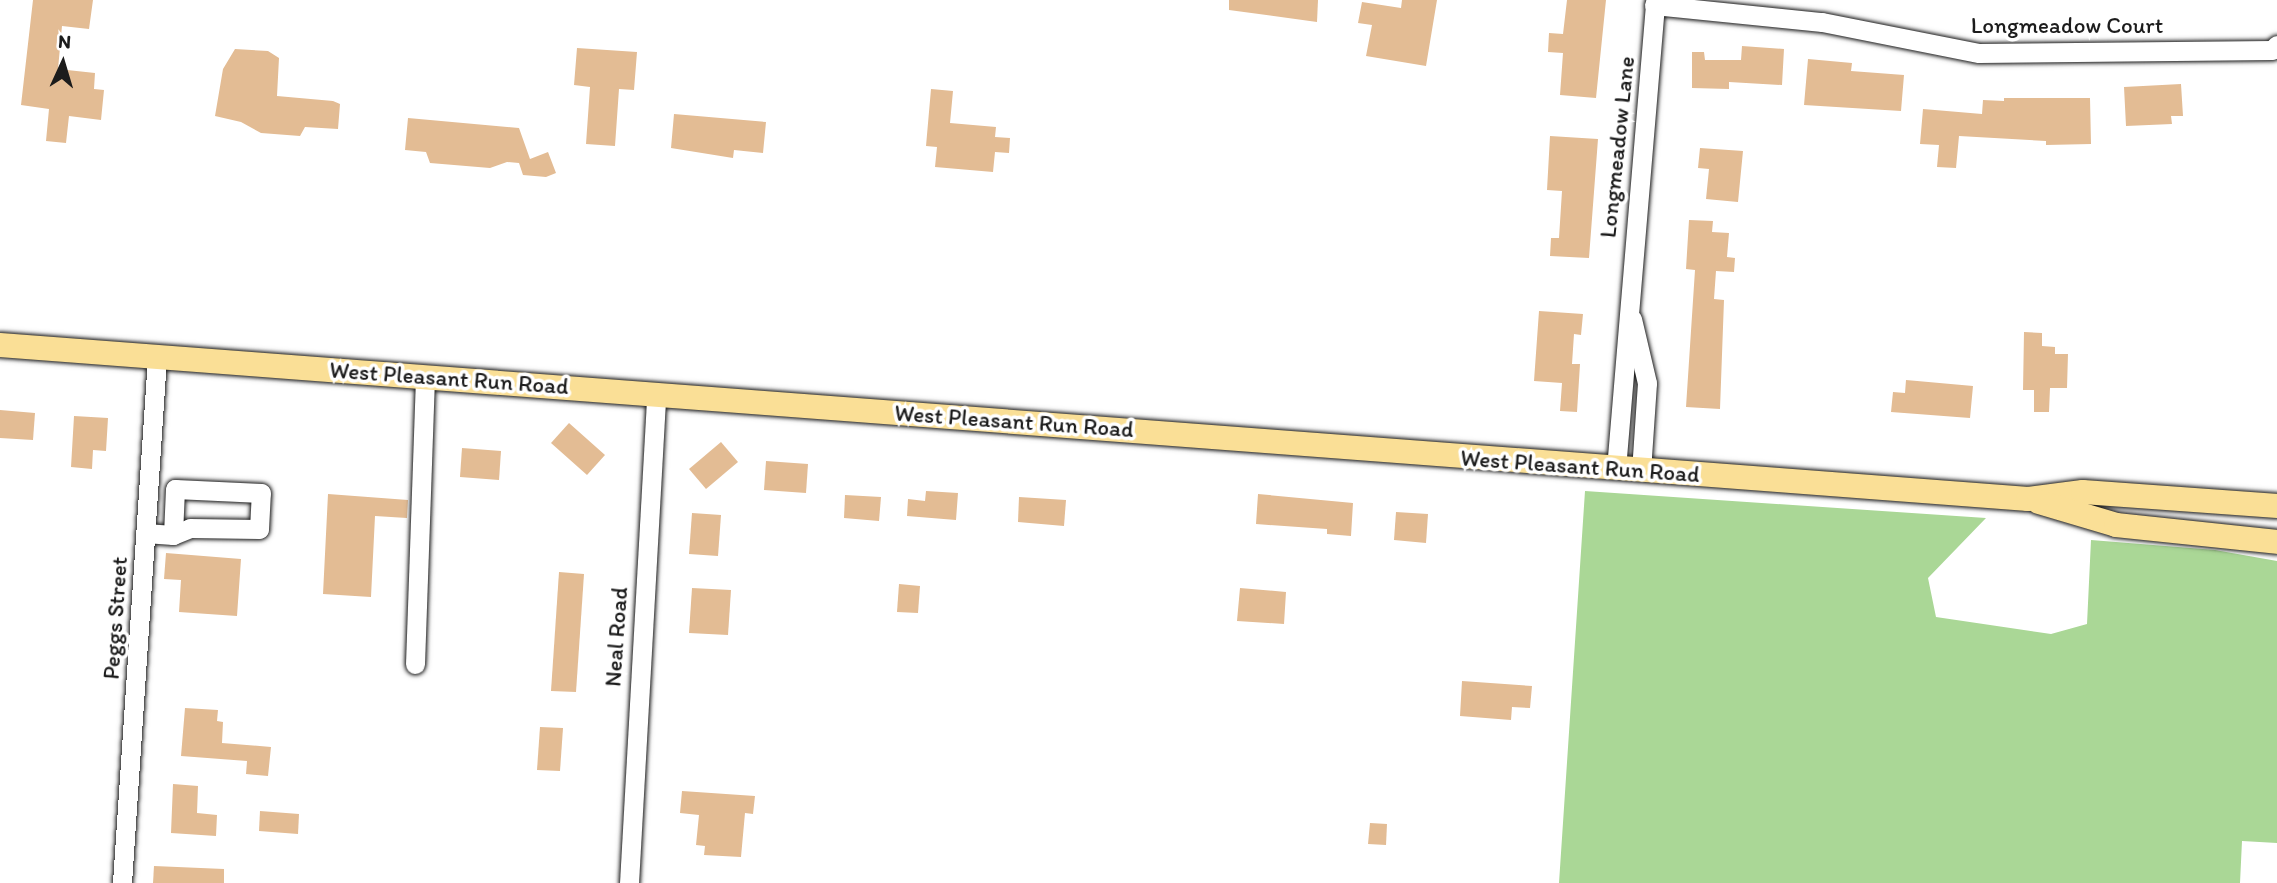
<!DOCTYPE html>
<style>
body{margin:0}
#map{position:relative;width:2277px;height:883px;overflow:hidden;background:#fff;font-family:Itim,sans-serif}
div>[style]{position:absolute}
.green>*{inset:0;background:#aad796}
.building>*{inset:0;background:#e3bc94}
.roads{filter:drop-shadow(0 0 2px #1c1c1c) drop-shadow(0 0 2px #1c1c1c)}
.minor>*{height:19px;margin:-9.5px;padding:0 9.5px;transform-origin:9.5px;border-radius:9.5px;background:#fff}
.major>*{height:24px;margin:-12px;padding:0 12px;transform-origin:12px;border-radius:12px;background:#fadf96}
span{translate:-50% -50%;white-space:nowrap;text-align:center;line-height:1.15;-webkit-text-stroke:7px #fff;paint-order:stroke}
.street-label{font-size:23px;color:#1c1c1c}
.north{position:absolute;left:28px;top:28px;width:70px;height:70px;-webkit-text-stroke:5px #fff;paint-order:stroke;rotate:4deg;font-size:19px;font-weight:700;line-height:28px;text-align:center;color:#1c1c1c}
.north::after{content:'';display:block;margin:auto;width:24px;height:32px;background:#1c1c1c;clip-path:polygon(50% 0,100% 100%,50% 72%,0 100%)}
</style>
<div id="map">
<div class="green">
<div style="clip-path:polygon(1585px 491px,1986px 518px,1928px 578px,1936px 617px,2051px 634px,2087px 624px,2091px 540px,2215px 550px,2277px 561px,2277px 843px,2242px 841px,2240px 883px,1559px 883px)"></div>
</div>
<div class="building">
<div style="clip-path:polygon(33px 0,93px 0,89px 29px,62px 26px,58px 69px,95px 73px,94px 89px,104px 90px,101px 120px,69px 116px,66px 143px,46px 141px,49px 109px,21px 105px)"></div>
<div style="clip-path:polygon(1229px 0,1318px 0,1317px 22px,1229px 10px)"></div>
<div style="clip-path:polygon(1402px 0,1437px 0,1426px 66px,1366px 56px,1372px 25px,1358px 23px,1362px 2px,1401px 8px)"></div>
<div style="clip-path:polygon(1567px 0,1606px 0,1596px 98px,1560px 95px,1563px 53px,1548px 52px,1549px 33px,1563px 34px)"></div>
<div style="clip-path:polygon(1742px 46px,1784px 49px,1782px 85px,1729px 82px,1729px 89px,1692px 88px,1692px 52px,1704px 52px,1705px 60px,1741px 60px)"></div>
<div style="clip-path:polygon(577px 48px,637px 52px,634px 90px,619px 89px,615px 146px,586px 144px,590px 87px,574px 85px)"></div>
<div style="clip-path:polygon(235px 49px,268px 51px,279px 58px,277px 96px,333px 101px,340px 104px,338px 129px,305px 127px,300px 136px,261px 133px,241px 122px,215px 116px,223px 69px)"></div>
<div style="clip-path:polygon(1808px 59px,1852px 63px,1851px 71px,1904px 75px,1901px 111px,1804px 105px)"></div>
<div style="clip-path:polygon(2181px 84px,2183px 116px,2171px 116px,2172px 124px,2126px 126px,2124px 87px)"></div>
<div style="clip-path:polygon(931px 89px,953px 91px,950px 123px,996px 127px,995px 137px,1010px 138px,1009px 153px,995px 152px,993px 172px,935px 167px,937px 147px,926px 146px)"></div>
<div style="clip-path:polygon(2004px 98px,2090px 98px,2091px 144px,2046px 145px,2046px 141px,1959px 136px,1956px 168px,1937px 167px,1939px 145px,1920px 144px,1923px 109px,1982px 114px,1983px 100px,2004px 101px)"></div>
<div style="clip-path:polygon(674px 114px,766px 122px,763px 153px,734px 150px,733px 158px,671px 148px)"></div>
<div style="clip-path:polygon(408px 118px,519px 128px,530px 159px,548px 152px,556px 173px,546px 177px,523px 175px,519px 163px,507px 162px,490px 168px,430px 163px,426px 152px,405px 150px)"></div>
<div style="clip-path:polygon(1550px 136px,1598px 139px,1589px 258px,1550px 256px,1551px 238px,1559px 238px,1562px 191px,1547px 190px)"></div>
<div style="clip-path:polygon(1700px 148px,1743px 151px,1738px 202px,1706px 199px,1709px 169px,1698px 168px)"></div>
<div style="clip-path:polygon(1689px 220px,1713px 221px,1712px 232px,1729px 233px,1727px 257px,1735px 258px,1734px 272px,1716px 271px,1714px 299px,1724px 300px,1720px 409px,1686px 407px,1695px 270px,1686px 269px)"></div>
<div style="clip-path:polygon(1539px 311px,1583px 314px,1581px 335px,1574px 334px,1572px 364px,1580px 364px,1577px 412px,1560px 411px,1562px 383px,1534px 381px)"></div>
<div style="clip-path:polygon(2024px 332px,2042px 333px,2042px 346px,2055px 347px,2055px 354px,2068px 354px,2067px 388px,2050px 388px,2049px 412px,2034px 412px,2034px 390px,2023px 390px)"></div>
<div style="clip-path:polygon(1906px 380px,1973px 386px,1970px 418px,1891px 412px,1893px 392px,1905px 393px)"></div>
<div style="clip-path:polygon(0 410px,35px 413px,33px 440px,0 438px)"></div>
<div style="clip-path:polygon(74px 416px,108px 418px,106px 451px,93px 450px,92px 469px,71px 467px)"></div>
<div style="clip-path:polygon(569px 423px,605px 455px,587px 475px,551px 443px)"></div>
<div style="clip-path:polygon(721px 442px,738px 462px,706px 489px,689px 469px)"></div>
<div style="clip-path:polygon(462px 448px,501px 451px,499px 480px,460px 477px)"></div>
<div style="clip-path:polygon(766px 461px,808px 464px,806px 493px,764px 490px)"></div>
<div style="clip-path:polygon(926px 491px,958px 493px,956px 520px,907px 516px,908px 499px,925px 501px)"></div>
<div style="clip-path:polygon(328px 494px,408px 500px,407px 518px,375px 516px,371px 597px,323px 594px)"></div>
<div style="clip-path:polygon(1258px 494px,1353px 503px,1351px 536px,1327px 534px,1327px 529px,1256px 524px)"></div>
<div style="clip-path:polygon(845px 495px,881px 497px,879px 521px,844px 518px)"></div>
<div style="clip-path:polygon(1019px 497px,1066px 500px,1064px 526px,1018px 522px)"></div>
<div style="clip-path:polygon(1396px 512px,1428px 514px,1426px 543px,1394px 540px)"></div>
<div style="clip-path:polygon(692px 513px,721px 515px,718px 556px,689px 554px)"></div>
<div style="clip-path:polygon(166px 553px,241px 559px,237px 616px,179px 612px,181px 580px,164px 579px)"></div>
<div style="clip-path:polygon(559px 572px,584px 574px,576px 692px,551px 691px)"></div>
<div style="clip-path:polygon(899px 584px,920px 586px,918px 613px,897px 612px)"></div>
<div style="clip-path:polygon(692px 588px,731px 590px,728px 635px,689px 633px)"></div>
<div style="clip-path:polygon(1240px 588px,1286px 592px,1284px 624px,1237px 621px)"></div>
<div style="clip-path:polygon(1462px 681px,1532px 686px,1530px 708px,1512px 707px,1511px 720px,1460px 716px)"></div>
<div style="clip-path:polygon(185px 708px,218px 710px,217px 721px,223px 722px,222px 743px,271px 747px,268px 776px,246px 774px,247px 761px,181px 756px)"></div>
<div style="clip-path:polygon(540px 727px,563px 728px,560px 771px,537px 770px)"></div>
<div style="clip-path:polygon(173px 784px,198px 786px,197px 813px,217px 815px,216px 836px,171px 833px)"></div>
<div style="clip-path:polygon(682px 791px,755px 796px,753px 814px,745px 813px,741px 857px,704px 855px,705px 846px,696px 845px,699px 815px,680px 813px)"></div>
<div style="clip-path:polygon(260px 811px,299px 814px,298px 834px,259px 831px)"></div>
<div style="clip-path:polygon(1370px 823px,1387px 824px,1386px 845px,1368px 844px)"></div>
<div style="clip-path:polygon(154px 866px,224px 869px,224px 883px,153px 883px)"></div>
</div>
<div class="roads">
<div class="minor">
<div style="left:1654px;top:5px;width:169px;rotate:5.8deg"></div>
<div style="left:1822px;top:22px;width:160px;rotate:11.2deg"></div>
<div style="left:1979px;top:53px;width:293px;rotate:-0.6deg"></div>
<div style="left:2272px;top:50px;width:7px;rotate:-45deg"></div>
<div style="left:1632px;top:319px;width:66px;rotate:76.8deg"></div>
<div style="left:1647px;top:383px;width:88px;rotate:93.9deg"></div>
<div style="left:1616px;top:469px;width:471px;rotate:-85.2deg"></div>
<div style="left:145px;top:533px;width:28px;rotate:4deg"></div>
<div style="left:173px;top:535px;width:18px;rotate:-22deg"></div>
<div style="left:190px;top:528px;width:69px;rotate:0.8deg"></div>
<div style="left:259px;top:529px;width:36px;rotate:-87deg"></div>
<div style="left:261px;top:493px;width:86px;rotate:-177.3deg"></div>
<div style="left:175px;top:489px;width:46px;rotate:92.5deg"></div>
<div style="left:415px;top:664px;width:289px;rotate:-88deg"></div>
<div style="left:122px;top:883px;width:527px;rotate:-86.19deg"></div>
<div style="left:629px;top:883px;width:491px;rotate:-86.8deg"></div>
</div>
<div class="major">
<div style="left:0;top:345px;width:2034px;rotate:4.34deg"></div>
<div style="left:2028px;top:499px;width:55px;rotate:-7.3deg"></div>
<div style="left:2083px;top:492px;width:195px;rotate:4.1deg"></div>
<div style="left:2039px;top:502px;width:80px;rotate:16.6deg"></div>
<div style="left:2116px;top:525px;width:162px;rotate:6deg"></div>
</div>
</div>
<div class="street-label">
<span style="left:2067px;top:25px">Longmeadow Court</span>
<span style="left:1617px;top:147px;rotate:-84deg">Longmeadow Lane</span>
<span style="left:449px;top:378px;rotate:4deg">West Pleasant Run Road</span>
<span style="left:1014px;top:421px;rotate:4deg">West Pleasant Run Road</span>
<span style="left:1580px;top:466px;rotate:4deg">West Pleasant Run Road</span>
<span style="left:115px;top:618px;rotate:-86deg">Peggs Street</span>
<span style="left:616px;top:637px;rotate:-86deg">Neal Road</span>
</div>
<div class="north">N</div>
</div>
